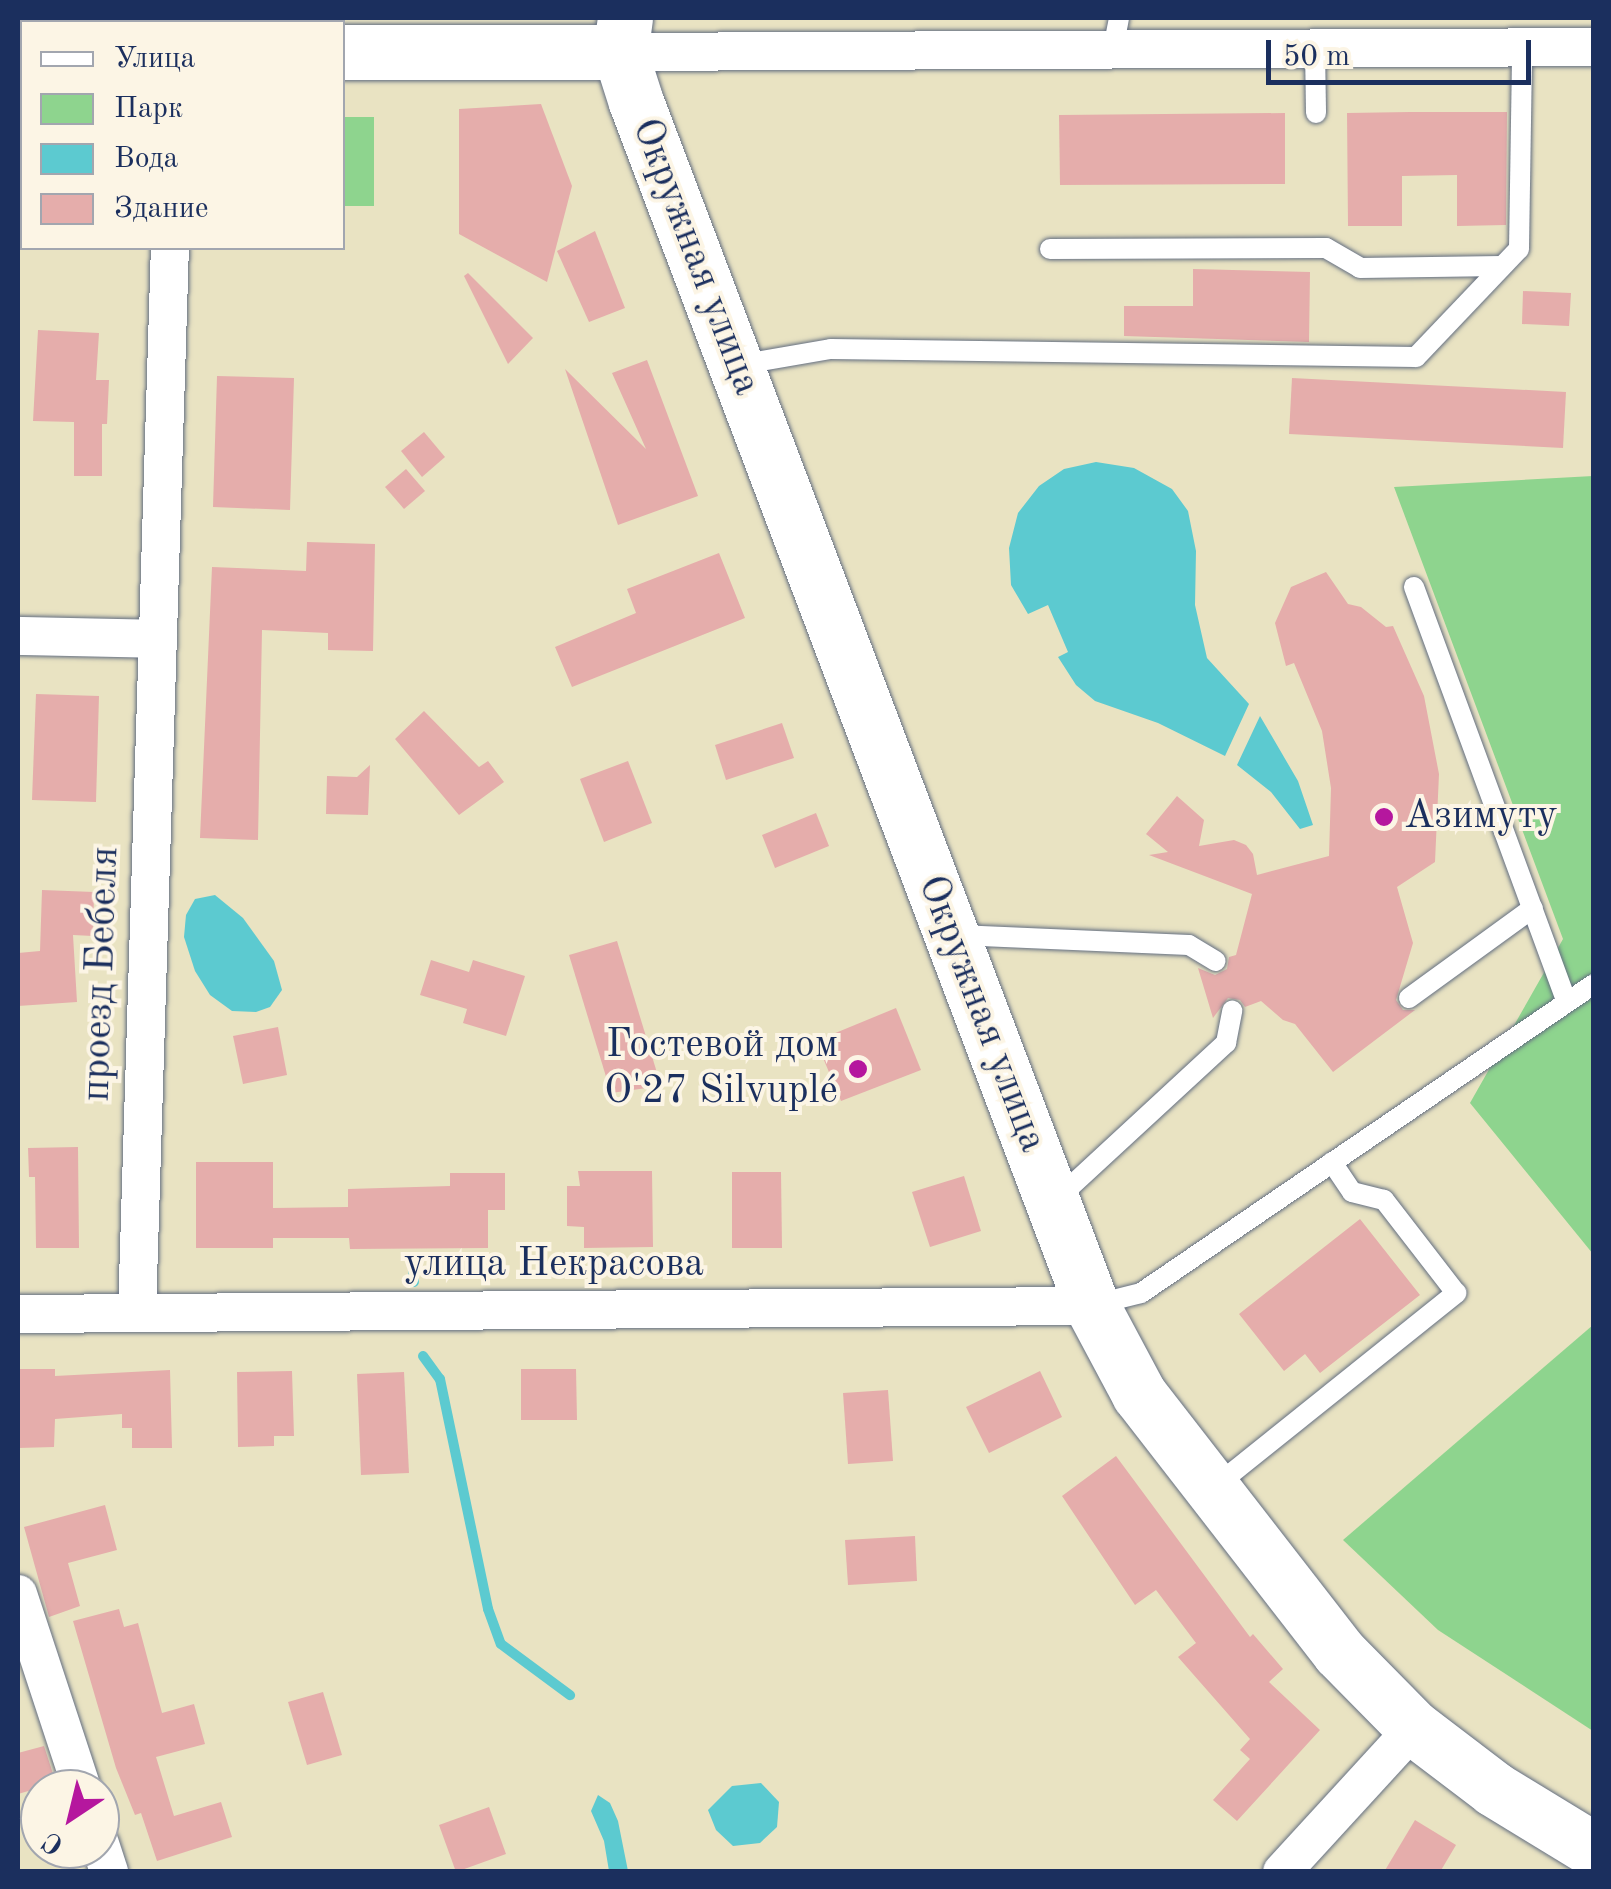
<!DOCTYPE html>
<meta charset="utf-8">
<style>
body{margin:0}
#map{position:relative;width:1611px;height:1889px;overflow:hidden;background:#e9e3c2;font-family:"Old Standard TT",serif}
div>[style]{position:absolute}
.green>*{inset:0;background:#8ed48e}
.water>*{inset:0;background:#5ccad0}
.stream>*{height:10px;margin:-5px;padding:0 5px;transform-origin:5px;border-radius:5px;background:#5ccad0}
.building>*{inset:0;background:#e5adab}
.roads{filter:drop-shadow(0 0 2px #636e81) drop-shadow(0 0 2px #636e81)}
.lane>*{height:20px;margin:-10px;padding:0 10px;transform-origin:10px;border-radius:10px;background:#fff}
.street>*{height:38px;margin:-19px;padding:0 19px;transform-origin:19px;border-radius:19px;background:#fff}
.secondary>*{height:55px;margin:-27.5px;padding:0 27.5px;transform-origin:27.5px;border-radius:27.5px;background:#fff}
.dots>*{width:28px;height:28px;translate:-50% -50%;box-sizing:border-box;border:5px solid #fcf5e5;border-radius:50%}
span{translate:-50% -50%;white-space:nowrap;text-align:center;line-height:1.15;-webkit-text-stroke:8px #fcf5e5;paint-order:stroke}
.street-label{font-size:40px;color:#1b2f5e}
.poi-label{font-size:40px;color:#1b2f5e}
.left{translate:0 -50%;text-align:left}
.right{translate:-100% -50%;text-align:right}
.frame{position:absolute;inset:0;border:20px solid #1b2f5e;pointer-events:none}
.legend{position:absolute;left:20px;top:20px;width:325px;height:230px;box-sizing:border-box;background:#fcf5e5;border:2px solid #a2a6af;margin:0;padding:12px 18px;list-style:none;font-size:30px;color:#1b2f5e}
.legend li{display:flex;align-items:center;gap:20px;height:50px}
.legend b{width:50px;border:2px solid #a2a6af}
.north{position:absolute;left:20px;top:1769px;width:100px;height:100px;box-sizing:border-box;background:#fcf5e5;border:2px solid #a2a6af;border-radius:50%;rotate:215deg;font-size:28px;font-weight:700;line-height:40px;text-align:center;color:#1b2f5e}
.north::after{content:'';display:block;margin:auto;width:35px;height:45px;background:#b5179e;clip-path:polygon(50% 0,100% 100%,50% 72%,0 100%)}
.scale{position:absolute;left:1266px;top:40px;width:265px;height:45px;box-sizing:border-box;border:5px solid #1b2f5e;border-top:0;padding-left:12px;font-size:30px;line-height:35px;white-space:nowrap;color:#1b2f5e;-webkit-text-stroke:8px #fcf5e5;paint-order:stroke}
</style>
<div id="map">
<div class="green">
<div style="clip-path:polygon(343px 117px,374px 117px,374px 206px,343px 206px)"></div>
<div style="clip-path:polygon(1593px 476px,1593px 1254px,1470px 1103px,1563px 939px,1394px 487px)"></div>
<div style="clip-path:polygon(1593px 1325px,1593px 1731px,1438px 1630px,1343px 1540px)"></div>
</div>
<div class="water">
<div style="clip-path:polygon(1096px 462px,1134px 468px,1172px 489px,1188px 511px,1196px 551px,1195px 605px,1207px 658px,1249px 704px,1225px 756px,1158px 723px,1095px 701px,1076px 685px,1058px 657px,1068px 652px,1048px 605px,1028px 614px,1011px 585px,1009px 548px,1018px 513px,1039px 486px,1064px 469px)"></div>
<div style="clip-path:polygon(1260px 716px,1298px 781px,1313px 825px,1300px 829px,1271px 792px,1237px 765px)"></div>
<div style="clip-path:polygon(215px 895px,243px 918px,274px 961px,282px 990px,270px 1007px,256px 1012px,232px 1011px,210px 995px,195px 971px,184px 937px,186px 915px,195px 899px)"></div>
<div style="clip-path:polygon(761px 1783px,779px 1802px,777px 1827px,760px 1843px,733px 1846px,716px 1830px,708px 1810px,732px 1786px)"></div>
<div style="clip-path:polygon(598px 1795px,610px 1803px,618px 1821px,628px 1871px,609px 1871px,604px 1841px,591px 1811px)"></div>
</div>
<div class="stream">
<div style="left:413px;top:1264px;width:18px;rotate:87deg"></div>
<div style="left:423px;top:1356px;width:29px;rotate:54deg"></div>
<div style="left:440px;top:1379px;width:235px;rotate:78.2deg"></div>
<div style="left:488px;top:1609px;width:37px;rotate:70deg"></div>
<div style="left:501px;top:1644px;width:86px;rotate:36.5deg"></div>
</div>
<div class="building">
<div style="clip-path:polygon(541px 104px,572px 186px,547px 282px,459px 234px,459px 109px)"></div>
<div style="clip-path:polygon(1410px 112px,1507px 112px,1506px 225px,1457px 226px,1457px 175px,1402px 176px,1402px 226px,1348px 226px,1347px 113px)"></div>
<div style="clip-path:polygon(1285px 113px,1285px 184px,1060px 185px,1059px 115px)"></div>
<div style="clip-path:polygon(595px 231px,625px 308px,589px 322px,557px 251px)"></div>
<div style="clip-path:polygon(1193px 269px,1310px 272px,1309px 342px,1124px 336px,1124px 306px,1193px 306px)"></div>
<div style="clip-path:polygon(468px 273px,533px 338px,508px 364px,464px 276px)"></div>
<div style="clip-path:polygon(1523px 291px,1571px 293px,1569px 326px,1522px 324px)"></div>
<div style="clip-path:polygon(38px 330px,99px 333px,96px 380px,109px 380px,107px 424px,102px 424px,102px 476px,74px 476px,74px 422px,33px 421px)"></div>
<div style="clip-path:polygon(647px 360px,698px 496px,618px 525px,565px 369px,646px 449px,612px 373px)"></div>
<div style="clip-path:polygon(217px 376px,294px 378px,290px 510px,213px 507px)"></div>
<div style="clip-path:polygon(1292px 378px,1566px 392px,1563px 448px,1289px 434px)"></div>
<div style="clip-path:polygon(424px 432px,445px 457px,422px 477px,401px 451px)"></div>
<div style="clip-path:polygon(406px 469px,425px 491px,404px 509px,385px 487px)"></div>
<div style="clip-path:polygon(307px 542px,375px 544px,373px 651px,328px 650px,328px 633px,262px 630px,258px 840px,200px 838px,212px 567px,306px 571px)"></div>
<div style="clip-path:polygon(719px 553px,745px 618px,572px 687px,555px 647px,636px 613px,627px 589px)"></div>
<div style="clip-path:polygon(1326px 572px,1348px 604px,1361px 607px,1386px 627px,1393px 626px,1424px 696px,1439px 774px,1435px 862px,1397px 887px,1413px 943px,1396px 1000px,1403px 1010px,1415px 1010px,1333px 1072px,1295px 1024px,1283px 1020px,1261px 1001px,1245px 1007px,1240px 1000px,1228px 998px,1213px 1018px,1198px 968px,1215px 975px,1227px 969px,1229px 957px,1236px 955px,1252px 894px,1149px 855px,1168px 852px,1146px 834px,1177px 796px,1204px 820px,1199px 846px,1234px 840px,1246px 845px,1253px 854px,1257px 875px,1329px 856px,1331px 788px,1322px 731px,1294px 663px,1286px 666px,1275px 623px,1291px 587px)"></div>
<div style="clip-path:polygon(36px 694px,99px 696px,96px 802px,32px 800px)"></div>
<div style="clip-path:polygon(424px 711px,479px 767px,488px 761px,504px 782px,459px 815px,395px 739px)"></div>
<div style="clip-path:polygon(782px 723px,794px 758px,726px 780px,715px 745px)"></div>
<div style="clip-path:polygon(628px 761px,652px 823px,604px 842px,580px 779px)"></div>
<div style="clip-path:polygon(370px 765px,368px 815px,326px 814px,327px 776px,357px 777px)"></div>
<div style="clip-path:polygon(816px 813px,829px 846px,775px 868px,762px 835px)"></div>
<div style="clip-path:polygon(42px 890px,94px 892px,93px 936px,73px 935px,77px 1002px,18px 1006px,18px 953px,40px 951px)"></div>
<div style="clip-path:polygon(617px 941px,661px 1086px,611px 1093px,569px 955px)"></div>
<div style="clip-path:polygon(431px 960px,469px 972px,473px 960px,525px 976px,506px 1036px,463px 1023px,467px 1009px,420px 995px)"></div>
<div style="clip-path:polygon(896px 1008px,921px 1070px,841px 1101px,816px 1041px)"></div>
<div style="clip-path:polygon(278px 1027px,287px 1075px,243px 1084px,233px 1036px)"></div>
<div style="clip-path:polygon(78px 1147px,79px 1248px,36px 1248px,35px 1177px,29px 1177px,28px 1148px)"></div>
<div style="clip-path:polygon(196px 1162px,273px 1162px,273px 1208px,348px 1207px,348px 1189px,450px 1186px,450px 1173px,505px 1173px,505px 1210px,488px 1210px,488px 1248px,350px 1249px,349px 1238px,273px 1238px,273px 1248px,196px 1248px)"></div>
<div style="clip-path:polygon(578px 1171px,652px 1171px,653px 1247px,584px 1248px,584px 1227px,567px 1226px,567px 1186px,580px 1186px)"></div>
<div style="clip-path:polygon(732px 1172px,781px 1172px,782px 1248px,732px 1248px)"></div>
<div style="clip-path:polygon(964px 1176px,981px 1231px,930px 1247px,912px 1192px)"></div>
<div style="clip-path:polygon(1360px 1219px,1420px 1295px,1320px 1373px,1305px 1354px,1284px 1371px,1239px 1314px)"></div>
<div style="clip-path:polygon(18px 1369px,55px 1369px,55px 1376px,170px 1370px,172px 1448px,132px 1448px,132px 1428px,122px 1428px,122px 1414px,55px 1419px,54px 1447px,18px 1448px)"></div>
<div style="clip-path:polygon(521px 1369px,576px 1369px,577px 1420px,521px 1420px)"></div>
<div style="clip-path:polygon(292px 1371px,294px 1436px,274px 1436px,274px 1446px,238px 1447px,237px 1372px)"></div>
<div style="clip-path:polygon(1040px 1371px,1062px 1417px,989px 1453px,966px 1407px)"></div>
<div style="clip-path:polygon(404px 1372px,409px 1473px,361px 1475px,357px 1374px)"></div>
<div style="clip-path:polygon(888px 1390px,893px 1461px,848px 1464px,843px 1393px)"></div>
<div style="clip-path:polygon(1116px 1456px,1250px 1637px,1253px 1634px,1283px 1669px,1269px 1682px,1320px 1730px,1237px 1821px,1213px 1800px,1250px 1759px,1240px 1750px,1250px 1739px,1178px 1657px,1196px 1643px,1156px 1590px,1135px 1605px,1062px 1496px)"></div>
<div style="clip-path:polygon(105px 1505px,117px 1550px,68px 1563px,80px 1606px,49px 1617px,24px 1527px)"></div>
<div style="clip-path:polygon(915px 1536px,917px 1581px,848px 1585px,845px 1540px)"></div>
<div style="clip-path:polygon(119px 1609px,124px 1627px,138px 1623px,162px 1713px,194px 1704px,205px 1744px,156px 1757px,174px 1816px,221px 1802px,232px 1837px,157px 1861px,141px 1813px,135px 1815px,116px 1768px,73px 1621px)"></div>
<div style="clip-path:polygon(323px 1692px,342px 1755px,307px 1765px,288px 1702px)"></div>
<div style="clip-path:polygon(44px 1746px,56px 1783px,18px 1794px,18px 1753px)"></div>
<div style="clip-path:polygon(489px 1807px,506px 1854px,456px 1872px,439px 1825px)"></div>
<div style="clip-path:polygon(1415px 1820px,1456px 1845px,1440px 1872px,1384px 1872px)"></div>
</div>
<div class="roads">
<div class="lane">
<div style="left:1315px;top:48px;width:65px;rotate:89.1deg"></div>
<div style="left:1113px;top:49px;width:32px;rotate:-79deg"></div>
<div style="left:1050px;top:249px;width:276px;rotate:-0.2deg"></div>
<div style="left:1326px;top:248px;width:39px;rotate:30deg"></div>
<div style="left:1360px;top:268px;width:142px;rotate:-0.8deg"></div>
<div style="left:738px;top:365px;width:94px;rotate:-9.8deg"></div>
<div style="left:831px;top:349px;width:585px;rotate:0.78deg"></div>
<div style="left:1416px;top:357px;width:149px;rotate:-46.4deg"></div>
<div style="left:1519px;top:249px;width:202px;rotate:-89.1deg"></div>
<div style="left:1414px;top:587px;width:442px;rotate:69.8deg"></div>
<div style="left:958px;top:935px;width:231px;rotate:2.5deg"></div>
<div style="left:1189px;top:945px;width:31px;rotate:31deg"></div>
<div style="left:1409px;top:998px;width:153px;rotate:-36deg"></div>
<div style="left:1058px;top:1198px;width:229px;rotate:-42.7deg"></div>
<div style="left:1226px;top:1043px;width:33px;rotate:-79deg"></div>
<div style="left:1093px;top:1305px;width:49px;rotate:-14deg"></div>
<div style="left:1141px;top:1293px;width:548px;rotate:-34.3deg"></div>
<div style="left:1213px;top:1488px;width:312px;rotate:-38.7deg"></div>
<div style="left:1456px;top:1293px;width:118px;rotate:-127.7deg"></div>
<div style="left:1384px;top:1200px;width:33px;rotate:-166deg"></div>
<div style="left:1352px;top:1192px;width:36px;rotate:-124deg"></div>
</div>
<div class="street">
<div style="left:620px;top:52px;width:974px;rotate:-0.29deg"></div>
<div style="left:18px;top:636px;width:140px;rotate:1.2deg"></div>
<div style="left:137px;top:1313px;width:1066px;rotate:-88.23deg"></div>
<div style="left:18px;top:1314px;width:1074px;rotate:-0.43deg"></div>
<div style="left:18px;top:1594px;width:205px;rotate:71.8deg"></div>
<div style="left:100px;top:1844px;width:29px;rotate:72deg"></div>
<div style="left:1282px;top:1872px;width:195px;rotate:-47.5deg"></div>
</div>
<div class="secondary">
<div style="left:625px;top:18px;width:34px;rotate:98deg"></div>
<div style="left:620px;top:52px;width:52px;rotate:72.3deg"></div>
<div style="left:636px;top:102px;width:1287px;rotate:69.26deg"></div>
<div style="left:1092px;top:1306px;width:100px;rotate:61.9deg"></div>
<div style="left:1139px;top:1394px;width:326px;rotate:52.2deg"></div>
<div style="left:1339px;top:1652px;width:107px;rotate:45.4deg"></div>
<div style="left:1414px;top:1728px;width:101px;rotate:37.3deg"></div>
<div style="left:1494px;top:1789px;width:117px;rotate:31.4deg"></div>
<div style="left:18px;top:51px;width:4px"></div>
<div style="left:342px;top:52px;width:278px"></div>
</div>
</div>
<div class="dots">
<div style="left:1384px;top:817px;background:#b5179e"></div>
<div style="left:858px;top:1069px;background:#b5179e"></div>
</div>
<div class="street-label">
<span style="left:695px;top:257px;rotate:69deg">Окружная улица</span>
<span style="left:102px;top:974px;rotate:-88deg">проезд Бебеля</span>
<span style="left:981px;top:1014px;rotate:69deg">Окружная улица</span>
<span style="left:554px;top:1265px">улица Некрасова</span>
</div>
<div class="poi-label">
<span class="left" style="left:1404px;top:817px">Азимуту</span>
<span class="right" style="left:838px;top:1069px">Гостевой дом<br>O'27 Silvuplé</span>
</div>
<div class="frame"></div>
<ul class="legend">
<li><b style="height:12px;background:#fff"></b>Улица</li>
<li><b style="height:28px;background:#8ed48e"></b>Парк</li>
<li><b style="height:28px;background:#5ccad0"></b>Вода</li>
<li><b style="height:28px;background:#e5adab"></b>Здание</li>
</ul>
<div class="north">С</div>
<div class="scale">50 m</div>
</div>
